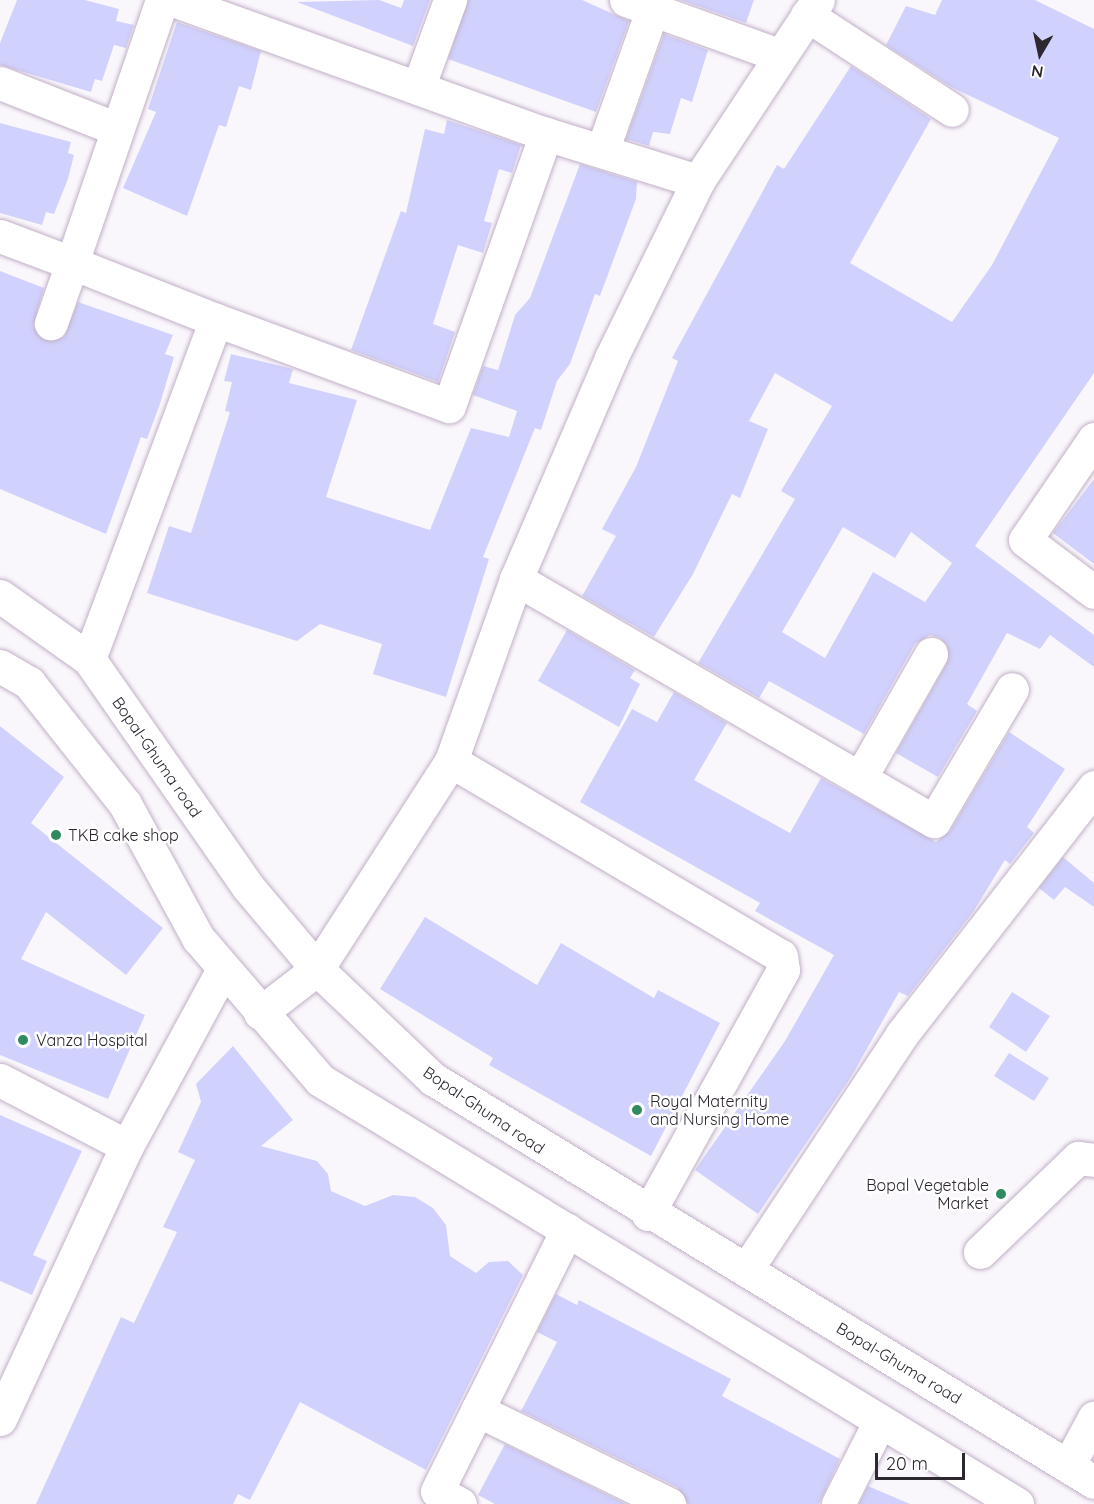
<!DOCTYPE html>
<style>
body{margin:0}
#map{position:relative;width:1094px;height:1504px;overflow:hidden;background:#faf7fc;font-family:Quicksand,sans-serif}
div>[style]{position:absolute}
.building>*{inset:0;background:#d1d1fd}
.roads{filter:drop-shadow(0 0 2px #c1b0c7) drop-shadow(0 0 2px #c1b0c7)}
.minor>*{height:33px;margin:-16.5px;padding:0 16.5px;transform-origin:16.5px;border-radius:16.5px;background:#fff}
.dots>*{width:16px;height:16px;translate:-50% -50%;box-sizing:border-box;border:3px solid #fff;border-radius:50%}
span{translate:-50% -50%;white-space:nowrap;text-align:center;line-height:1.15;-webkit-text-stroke:5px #fff;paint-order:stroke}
.street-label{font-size:16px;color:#2d2730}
.poi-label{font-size:16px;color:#2d2730}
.left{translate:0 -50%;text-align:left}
.right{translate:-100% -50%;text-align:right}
.north{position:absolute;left:1010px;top:24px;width:60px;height:60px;-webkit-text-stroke:4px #fff;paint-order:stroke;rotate:189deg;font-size:16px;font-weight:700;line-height:24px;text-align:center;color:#2d2730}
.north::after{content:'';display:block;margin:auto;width:21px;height:27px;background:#2d2730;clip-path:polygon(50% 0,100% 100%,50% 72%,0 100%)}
.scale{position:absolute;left:875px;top:1453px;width:90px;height:27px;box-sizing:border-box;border:3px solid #2d2730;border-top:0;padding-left:8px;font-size:18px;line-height:21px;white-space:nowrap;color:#2d2730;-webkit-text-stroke:4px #fff;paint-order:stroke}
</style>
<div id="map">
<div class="building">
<div style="clip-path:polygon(17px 0,85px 0,119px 9px,116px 21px,134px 25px,126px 48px,114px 45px,102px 81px,95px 79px,91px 92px,0 65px,0 43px)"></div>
<div style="clip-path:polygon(379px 0,401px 8px,404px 0,430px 0,413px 46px,297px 2px)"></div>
<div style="clip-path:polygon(468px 0,582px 0,629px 21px,596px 112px,448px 59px)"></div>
<div style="clip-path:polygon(681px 0,754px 0,746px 23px)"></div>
<div style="clip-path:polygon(evenodd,942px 0,1035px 0,1094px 29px,1094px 373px,975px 546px,1094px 635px,1094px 667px,1050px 635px,1040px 649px,1007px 633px,967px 704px,977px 711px,938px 777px,896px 753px,947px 663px,947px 645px,940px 638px,930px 635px,915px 644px,864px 734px,769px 681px,759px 698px,698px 663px,795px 499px,781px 491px,832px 406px,775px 373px,749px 421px,768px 429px,740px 498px,732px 494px,693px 574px,654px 637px,582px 596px,616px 536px,602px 529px,636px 467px,678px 361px,672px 358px,777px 165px,784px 169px,851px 66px,931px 119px,850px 263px,952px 322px,992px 265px,1059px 138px,951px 87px,886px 45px,906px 6px,935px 15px,942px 0,843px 527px,895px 558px,911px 532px,952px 563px,925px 602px,873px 572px,825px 658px,782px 632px,843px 527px)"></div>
<div style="clip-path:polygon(177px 22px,261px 51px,251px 90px,239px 86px,226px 127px,219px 125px,187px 216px,123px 188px,156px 112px,148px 109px)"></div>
<div style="clip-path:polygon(664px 34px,708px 50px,692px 102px,681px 98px,670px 134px,653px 132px,649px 146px,626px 139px)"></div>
<div style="clip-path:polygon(447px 120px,521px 145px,512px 173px,499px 169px,484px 221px,492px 223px,483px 253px,458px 245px,433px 324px,455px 332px,438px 382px,351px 350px,401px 211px,406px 213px,425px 129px,444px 134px)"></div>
<div style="clip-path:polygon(0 123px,71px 142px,68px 153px,74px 155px,68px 179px,54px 214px,46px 212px,42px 225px,0 213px)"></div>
<div style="clip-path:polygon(580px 164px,637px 182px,636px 199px,600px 296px,595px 294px,570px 364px,557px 381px,541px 430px,535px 428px,483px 557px,489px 559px,446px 697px,373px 674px,382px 644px,320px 624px,297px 641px,147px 593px,169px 526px,191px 533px,230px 412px,225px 411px,232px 382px,224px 381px,231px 354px,293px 369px,289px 383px,357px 400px,326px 497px,430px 530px,471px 428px,509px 437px,517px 411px,473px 395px,483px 366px,498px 370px,515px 315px,530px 298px)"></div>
<div style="clip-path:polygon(0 271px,44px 288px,33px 326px,44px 340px,64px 337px,78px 302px,173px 335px,165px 354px,174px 357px,160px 404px,147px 439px,141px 437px,106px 534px,0 489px)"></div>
<div style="clip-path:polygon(1094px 479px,1094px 564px,1053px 533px)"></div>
<div style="clip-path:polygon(567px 630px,635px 670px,630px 678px,640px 684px,619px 727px,538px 681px)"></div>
<div style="clip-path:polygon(674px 692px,727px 723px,694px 780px,790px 833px,821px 778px,936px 842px,950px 831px,1009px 732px,1065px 769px,1027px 827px,1034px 833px,1010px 864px,1005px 860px,973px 912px,908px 996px,899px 992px,851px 1077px,758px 1214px,695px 1170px,785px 1041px,834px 955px,755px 911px,760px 903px,580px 802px,632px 709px,657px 722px)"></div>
<div style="clip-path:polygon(0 726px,64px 777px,31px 823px,163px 928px,126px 975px,46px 912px,21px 959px,145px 1015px,108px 1099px,0 1055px)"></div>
<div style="clip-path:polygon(1063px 857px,1094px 883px,1094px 907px,1065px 887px,1054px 900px,1039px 888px)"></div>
<div style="clip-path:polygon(425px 917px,537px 985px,561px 943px,654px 998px,658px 990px,720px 1023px,651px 1156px,489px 1065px,493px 1058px,380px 989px)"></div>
<div style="clip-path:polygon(1012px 992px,1050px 1016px,1026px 1052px,989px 1027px)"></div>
<div style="clip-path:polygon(233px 1046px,293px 1120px,261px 1146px,317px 1161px,328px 1174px,331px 1191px,365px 1206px,393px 1195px,415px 1197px,433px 1208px,446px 1225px,450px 1256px,476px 1273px,489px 1262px,508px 1261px,523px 1275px,426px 1470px,300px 1402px,250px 1500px,238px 1494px,233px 1504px,36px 1504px,121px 1317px,134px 1323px,177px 1232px,163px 1227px,195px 1160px,178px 1152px,201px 1102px,196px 1084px)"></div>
<div style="clip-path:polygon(1009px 1053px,1049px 1078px,1034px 1101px,994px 1076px)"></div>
<div style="clip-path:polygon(0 1115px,82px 1151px,33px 1255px,47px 1261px,32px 1295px,0 1281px)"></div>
<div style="clip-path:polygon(556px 1294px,577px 1305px,579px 1300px,731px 1379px,722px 1396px,840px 1459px,819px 1504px,688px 1504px,677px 1487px,521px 1411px,557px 1342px,537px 1332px)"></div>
<div style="clip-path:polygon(505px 1444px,626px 1504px,495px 1504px,478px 1495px)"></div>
<div style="clip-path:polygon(868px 1486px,910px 1504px,859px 1504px)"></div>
</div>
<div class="roads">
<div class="minor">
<div style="left:162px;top:0;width:278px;rotate:108.9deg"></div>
<div style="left:72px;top:263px;width:155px;rotate:21.6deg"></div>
<div style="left:173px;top:0;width:396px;rotate:19.8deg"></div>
<div style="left:546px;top:134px;width:159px;rotate:17.2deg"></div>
<div style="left:626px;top:0;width:163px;rotate:19.8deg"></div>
<div style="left:807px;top:15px;width:173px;rotate:33.2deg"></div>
<div style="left:0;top:83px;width:126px;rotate:21.5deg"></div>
<div style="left:418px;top:88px;width:94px;rotate:-70deg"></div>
<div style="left:602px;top:151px;width:152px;rotate:-70.4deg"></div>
<div style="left:0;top:236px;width:77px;rotate:20.6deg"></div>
<div style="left:72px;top:263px;width:64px;rotate:109.3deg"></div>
<div style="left:1094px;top:439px;width:122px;rotate:124.3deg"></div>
<div style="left:1025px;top:540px;width:86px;rotate:37deg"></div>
<div style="left:516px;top:579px;width:483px;rotate:30.1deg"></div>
<div style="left:934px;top:821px;width:153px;rotate:-59.4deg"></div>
<div style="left:0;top:596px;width:109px;rotate:35.3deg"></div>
<div style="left:89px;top:659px;width:278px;rotate:55.1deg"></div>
<div style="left:248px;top:887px;width:107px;rotate:49.9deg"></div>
<div style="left:317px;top:969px;width:160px;rotate:43.5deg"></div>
<div style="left:433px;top:1079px;width:774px;rotate:31.37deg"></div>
<div style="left:89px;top:659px;width:362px;rotate:-69.5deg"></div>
<div style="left:216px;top:320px;width:248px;rotate:20.3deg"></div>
<div style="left:449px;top:406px;width:289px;rotate:-70.4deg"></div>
<div style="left:0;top:666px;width:34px;rotate:30deg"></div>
<div style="left:29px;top:683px;width:154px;rotate:51.6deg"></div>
<div style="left:125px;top:804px;width:153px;rotate:61.4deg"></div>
<div style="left:198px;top:938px;width:187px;rotate:49.3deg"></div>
<div style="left:320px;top:1080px;width:816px;rotate:31.31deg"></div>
<div style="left:451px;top:761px;width:383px;rotate:30.6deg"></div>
<div style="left:781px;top:956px;width:14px;rotate:82deg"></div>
<div style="left:783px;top:970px;width:279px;rotate:119deg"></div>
<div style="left:860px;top:778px;width:143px;rotate:-60.2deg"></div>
<div style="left:260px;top:1013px;width:72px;rotate:-37.7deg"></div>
<div style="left:317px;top:969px;width:247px;rotate:-57.2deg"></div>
<div style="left:451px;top:761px;width:193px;rotate:-70.3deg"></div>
<div style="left:516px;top:579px;width:241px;rotate:-66.7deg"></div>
<div style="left:611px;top:358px;width:197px;rotate:-63.8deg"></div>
<div style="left:698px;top:181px;width:217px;rotate:-56.5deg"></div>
<div style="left:0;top:1080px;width:143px;rotate:27.5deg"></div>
<div style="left:980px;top:1252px;width:136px;rotate:-43.8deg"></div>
<div style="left:1078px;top:1158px;width:16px;rotate:7deg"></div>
<div style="left:746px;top:1270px;width:283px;rotate:-56.5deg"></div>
<div style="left:902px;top:1034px;width:313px;rotate:-52.1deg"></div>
<div style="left:477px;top:1410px;width:214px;rotate:26.1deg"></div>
<div style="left:0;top:1419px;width:301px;rotate:-65.1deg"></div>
<div style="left:127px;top:1146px;width:199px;rotate:-61.5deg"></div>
<div style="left:1068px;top:1466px;width:55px;rotate:-61.6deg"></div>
<div style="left:460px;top:1504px;width:26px;rotate:-151deg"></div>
<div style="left:437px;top:1491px;width:292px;rotate:-63.5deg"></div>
<div style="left:838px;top:1504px;width:93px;rotate:-63.2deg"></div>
</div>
</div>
<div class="dots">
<div style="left:56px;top:835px;background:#308a5f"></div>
<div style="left:23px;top:1040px;background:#308a5f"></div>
<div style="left:637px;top:1110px;background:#308a5f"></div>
<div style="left:1001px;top:1194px;background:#308a5f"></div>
</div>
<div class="street-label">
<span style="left:157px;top:757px;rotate:55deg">Bopal-Ghuma road</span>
<span style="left:484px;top:1110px;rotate:34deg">Bopal-Ghuma road</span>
<span style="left:899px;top:1363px;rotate:31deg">Bopal-Ghuma road</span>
</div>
<div class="poi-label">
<span class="left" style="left:68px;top:835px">TKB cake shop</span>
<span class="left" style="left:36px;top:1040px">Vanza Hospital</span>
<span class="left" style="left:650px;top:1110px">Royal Maternity<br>and Nursing Home</span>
<span class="right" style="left:989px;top:1194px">Bopal Vegetable<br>Market</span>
</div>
<div class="north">N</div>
<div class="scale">20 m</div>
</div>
